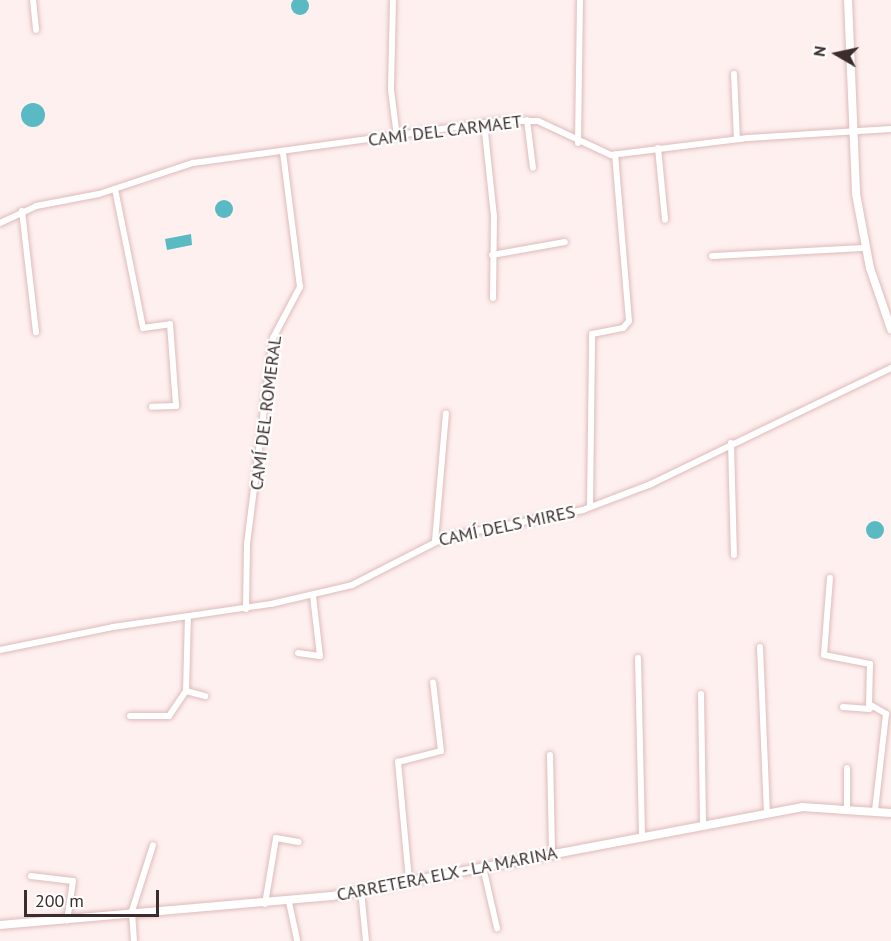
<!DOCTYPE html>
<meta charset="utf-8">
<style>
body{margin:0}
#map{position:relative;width:891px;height:941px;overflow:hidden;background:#fef0ef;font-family:"PT Sans",sans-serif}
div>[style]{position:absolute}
.water>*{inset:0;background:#5abac4}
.round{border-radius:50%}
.roads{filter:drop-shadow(0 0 2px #debbba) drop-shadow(0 0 2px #debbba)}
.minor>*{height:6px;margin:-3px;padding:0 3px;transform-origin:3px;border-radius:3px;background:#fff}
.major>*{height:8px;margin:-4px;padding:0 4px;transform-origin:4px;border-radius:4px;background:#fff}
span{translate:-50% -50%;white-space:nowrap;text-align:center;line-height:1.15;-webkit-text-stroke:4.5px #fff;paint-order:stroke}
.street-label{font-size:18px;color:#3b2d2d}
.north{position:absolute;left:807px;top:24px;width:60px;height:60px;-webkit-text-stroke:4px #fff;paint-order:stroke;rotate:279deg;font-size:16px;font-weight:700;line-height:24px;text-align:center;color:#3b2d2d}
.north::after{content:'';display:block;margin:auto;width:21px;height:27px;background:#3b2d2d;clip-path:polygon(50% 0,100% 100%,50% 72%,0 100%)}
.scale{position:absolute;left:24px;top:890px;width:135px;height:27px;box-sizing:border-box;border:3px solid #3b2d2d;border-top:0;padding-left:8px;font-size:18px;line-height:21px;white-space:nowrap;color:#3b2d2d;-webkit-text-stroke:4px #fff;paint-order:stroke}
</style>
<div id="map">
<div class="water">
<div class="round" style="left:291px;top:-3px;width:18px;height:18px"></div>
<div class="round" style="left:21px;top:103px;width:24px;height:24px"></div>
<div class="round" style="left:215px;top:200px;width:18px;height:18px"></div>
<div style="clip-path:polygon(191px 234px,192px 245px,167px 250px,165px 239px)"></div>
<div class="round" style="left:866px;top:521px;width:18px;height:18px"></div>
</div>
<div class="roads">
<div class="minor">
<div style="left:33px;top:0;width:30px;rotate:84deg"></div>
<div style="left:393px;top:0;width:90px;rotate:91.3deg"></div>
<div style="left:391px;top:90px;width:47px;rotate:82.7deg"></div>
<div style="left:734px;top:74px;width:65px;rotate:87.4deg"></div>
<div style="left:527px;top:120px;width:48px;rotate:82.9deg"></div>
<div style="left:484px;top:123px;width:94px;rotate:83.9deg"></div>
<div style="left:494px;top:216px;width:82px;rotate:90.7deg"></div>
<div style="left:578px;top:143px;width:143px;rotate:-89.2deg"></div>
<div style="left:658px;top:148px;width:72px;rotate:84.4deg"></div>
<div style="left:115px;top:189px;width:142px;rotate:78.6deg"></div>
<div style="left:143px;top:328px;width:27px;rotate:-8deg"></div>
<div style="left:170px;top:324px;width:82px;rotate:85.8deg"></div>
<div style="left:176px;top:406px;width:24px;rotate:178deg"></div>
<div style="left:22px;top:211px;width:122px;rotate:83.4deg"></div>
<div style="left:0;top:223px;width:40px;rotate:-25deg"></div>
<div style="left:36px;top:206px;width:64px;rotate:-10.8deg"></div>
<div style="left:99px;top:194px;width:99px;rotate:-18.3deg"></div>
<div style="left:193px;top:163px;width:308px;rotate:-7.8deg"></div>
<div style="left:498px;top:121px;width:40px"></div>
<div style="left:538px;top:121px;width:81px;rotate:25deg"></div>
<div style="left:611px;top:155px;width:138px;rotate:-7.1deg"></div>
<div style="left:748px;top:138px;width:143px;rotate:-3.6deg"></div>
<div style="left:492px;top:255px;width:74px;rotate:-10.1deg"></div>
<div style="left:712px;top:256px;width:153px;rotate:-3deg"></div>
<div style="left:731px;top:443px;width:112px;rotate:88.5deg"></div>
<div style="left:590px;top:507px;width:173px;rotate:-89.3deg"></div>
<div style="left:592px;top:334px;width:32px;rotate:-11deg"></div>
<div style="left:623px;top:328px;width:9px;rotate:-49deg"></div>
<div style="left:629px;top:321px;width:167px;rotate:-94.8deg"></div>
<div style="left:435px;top:541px;width:128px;rotate:-85.1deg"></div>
<div style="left:830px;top:578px;width:77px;rotate:94.5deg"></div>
<div style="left:824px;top:655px;width:47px;rotate:11.1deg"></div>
<div style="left:870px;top:664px;width:40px;rotate:91.4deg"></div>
<div style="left:869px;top:704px;width:20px;rotate:30deg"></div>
<div style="left:886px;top:714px;width:98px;rotate:96.5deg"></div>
<div style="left:246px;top:609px;width:65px;rotate:-89.1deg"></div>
<div style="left:247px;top:544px;width:208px;rotate:-82.8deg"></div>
<div style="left:273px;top:338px;width:58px;rotate:-62.1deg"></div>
<div style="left:300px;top:287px;width:135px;rotate:-97.2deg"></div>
<div style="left:760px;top:647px;width:167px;rotate:87.6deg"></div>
<div style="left:0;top:650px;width:115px;rotate:-11.5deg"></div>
<div style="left:113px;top:627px;width:160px;rotate:-8.3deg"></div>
<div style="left:271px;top:604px;width:83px;rotate:-13.2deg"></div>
<div style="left:352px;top:585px;width:106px;rotate:-27.1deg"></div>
<div style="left:446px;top:537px;width:140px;rotate:-11.1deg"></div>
<div style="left:583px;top:510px;width:73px;rotate:-20.9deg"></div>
<div style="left:651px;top:484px;width:267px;rotate:-25.8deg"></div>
<div style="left:298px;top:653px;width:22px;rotate:8deg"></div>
<div style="left:320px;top:656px;width:60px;rotate:-96.7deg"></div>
<div style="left:638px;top:658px;width:177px;rotate:88.7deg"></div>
<div style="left:186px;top:691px;width:20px;rotate:15deg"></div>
<div style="left:701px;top:694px;width:132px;rotate:89.1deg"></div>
<div style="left:843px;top:707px;width:27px;rotate:4deg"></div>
<div style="left:130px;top:716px;width:39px"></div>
<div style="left:169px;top:716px;width:30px;rotate:-56deg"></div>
<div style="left:186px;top:691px;width:74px;rotate:-88.5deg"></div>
<div style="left:550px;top:755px;width:99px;rotate:88.8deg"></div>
<div style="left:847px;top:808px;width:40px;rotate:-90deg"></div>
<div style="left:483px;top:867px;width:63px;rotate:77.1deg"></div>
<div style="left:31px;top:876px;width:42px;rotate:6.8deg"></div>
<div style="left:73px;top:881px;width:40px;rotate:98.5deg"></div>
<div style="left:409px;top:880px;width:119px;rotate:-95.3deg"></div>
<div style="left:398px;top:762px;width:44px;rotate:-14.3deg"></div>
<div style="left:441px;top:751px;width:69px;rotate:-96.6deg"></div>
<div style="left:361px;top:890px;width:51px;rotate:84.4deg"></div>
<div style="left:289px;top:902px;width:40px;rotate:78deg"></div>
<div style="left:265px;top:904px;width:67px;rotate:-80.5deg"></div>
<div style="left:276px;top:838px;width:23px;rotate:10deg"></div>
<div style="left:134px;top:941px;width:30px;rotate:-94deg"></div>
<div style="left:132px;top:911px;width:69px;rotate:-72.3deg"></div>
</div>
<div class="major">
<div style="left:848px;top:0;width:194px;rotate:87.6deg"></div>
<div style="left:856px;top:194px;width:75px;rotate:79.3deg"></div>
<div style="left:870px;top:268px;width:65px;rotate:71deg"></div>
<div style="left:0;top:925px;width:333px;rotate:-5deg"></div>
<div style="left:332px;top:896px;width:478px;rotate:-10.7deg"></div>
<div style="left:802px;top:807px;width:89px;rotate:3.9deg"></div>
</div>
</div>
<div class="street-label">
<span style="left:445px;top:131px;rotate:-7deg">CAMÍ DEL CARMAET</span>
<span style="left:266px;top:413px;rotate:-83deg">CAMÍ DEL ROMERAL</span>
<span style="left:507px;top:526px;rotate:-12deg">CAMÍ DELS MIRES</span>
<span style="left:447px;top:874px;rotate:-11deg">CARRETERA ELX - LA MARINA</span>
</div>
<div class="north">N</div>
<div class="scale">200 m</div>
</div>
